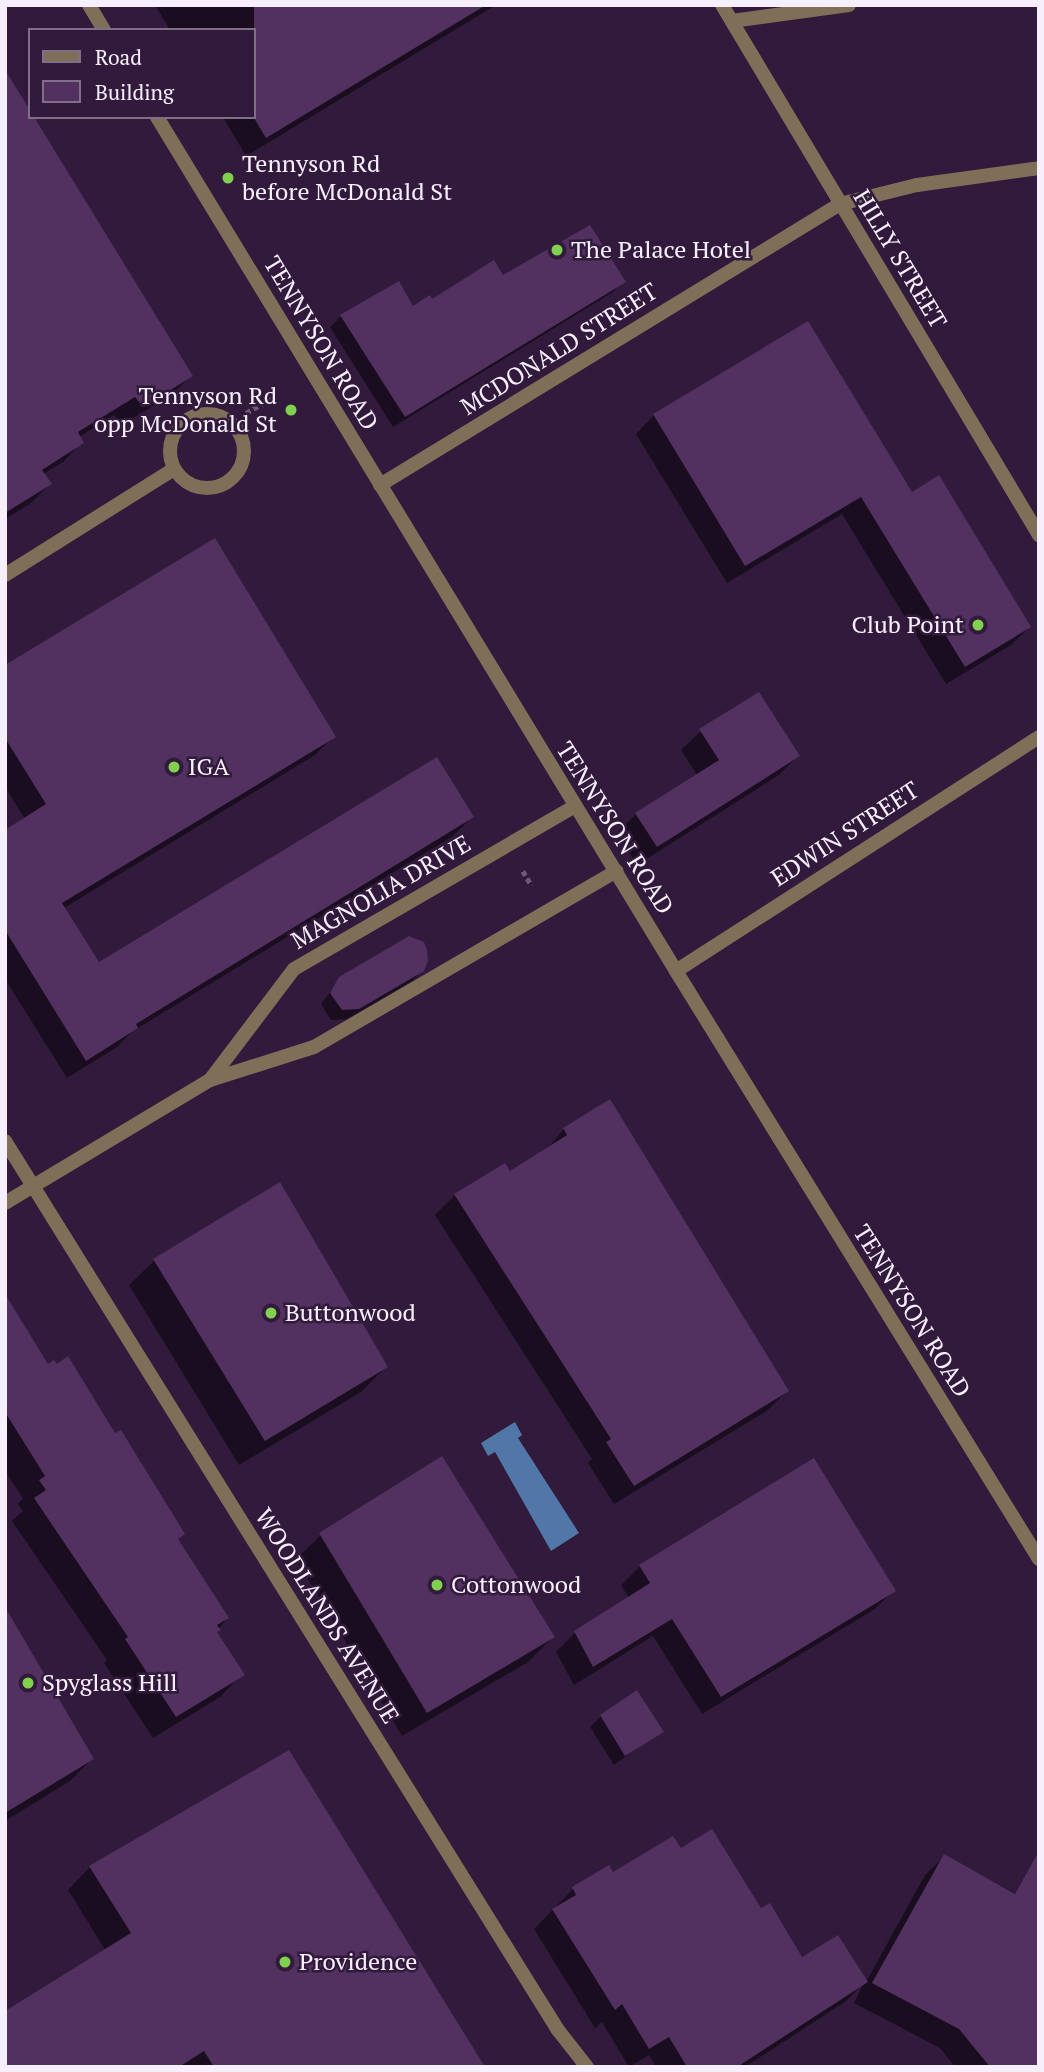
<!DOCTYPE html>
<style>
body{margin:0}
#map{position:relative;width:1044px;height:2072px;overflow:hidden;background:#311a3b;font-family:"PT Serif",serif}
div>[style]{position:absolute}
.water>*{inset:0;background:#5077a8}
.shadow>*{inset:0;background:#0007}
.building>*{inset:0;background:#523160}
.path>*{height:4.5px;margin-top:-2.25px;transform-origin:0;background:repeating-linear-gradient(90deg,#6d5b76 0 5px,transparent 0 8.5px)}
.street>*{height:14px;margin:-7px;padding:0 7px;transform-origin:7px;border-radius:7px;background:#806f58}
.street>.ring{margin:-7px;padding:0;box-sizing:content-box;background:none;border:14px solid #806f58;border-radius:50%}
.dots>*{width:19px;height:19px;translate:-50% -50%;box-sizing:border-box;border:4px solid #311a3b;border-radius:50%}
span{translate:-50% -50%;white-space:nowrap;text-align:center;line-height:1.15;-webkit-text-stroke:5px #311a3b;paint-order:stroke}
.poi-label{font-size:24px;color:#f8effd}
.left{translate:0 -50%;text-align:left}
.right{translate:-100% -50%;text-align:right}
.street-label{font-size:24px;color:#f8effd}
.frame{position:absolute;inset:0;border:7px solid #f8effd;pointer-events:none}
.legend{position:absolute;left:28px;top:28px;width:228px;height:91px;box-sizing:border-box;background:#311a3b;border:2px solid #816f89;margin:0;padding:9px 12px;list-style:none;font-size:21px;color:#f8effd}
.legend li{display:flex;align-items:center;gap:14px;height:35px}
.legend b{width:35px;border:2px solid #816f89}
</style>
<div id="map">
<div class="water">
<div style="clip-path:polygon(515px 1422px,522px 1435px,518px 1438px,579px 1533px,551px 1551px,495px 1452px,488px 1456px,481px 1443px)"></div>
</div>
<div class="shadow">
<div style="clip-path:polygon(155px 5px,496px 5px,246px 156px,223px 117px,254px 117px,254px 30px,170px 30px)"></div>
<div style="clip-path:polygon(5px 76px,191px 376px,171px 395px,122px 425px,114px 415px,79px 437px,82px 442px,63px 462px,43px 474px,50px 484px,31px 503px,5px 519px)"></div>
<div style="clip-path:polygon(623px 281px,613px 292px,393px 427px,330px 327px,341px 316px,413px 308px,431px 301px)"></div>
<div style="clip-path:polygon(654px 415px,911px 494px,1029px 627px,1011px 645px,946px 684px,842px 514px,727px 583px,636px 434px)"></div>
<div style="clip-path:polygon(5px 667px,334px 736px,315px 755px,64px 908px,98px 965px,472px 817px,453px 836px,133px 1031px,117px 1047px,67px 1078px,5px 979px,5px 832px,25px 819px,5px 787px)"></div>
<div style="clip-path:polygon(701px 731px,798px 756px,779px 775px,637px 865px,617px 833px,636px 814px,697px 775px,681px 750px)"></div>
<div style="clip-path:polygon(423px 970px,412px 981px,347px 1019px,331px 1020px,321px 1004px,340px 979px)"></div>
<div style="clip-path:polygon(609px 1101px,787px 1391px,768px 1410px,614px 1504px,588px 1463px,592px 1459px,435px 1215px,455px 1195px,504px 1165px,510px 1173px,545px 1151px,564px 1129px)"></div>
<div style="clip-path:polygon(279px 1184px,386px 1367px,361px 1392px,239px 1465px,129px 1285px,154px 1261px)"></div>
<div style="clip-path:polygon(5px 1339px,48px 1366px,114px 1436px,183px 1534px,177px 1540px,227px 1618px,216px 1633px,242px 1674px,220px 1697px,153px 1738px,104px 1663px,107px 1660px,12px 1521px,23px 1511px,18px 1504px,23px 1498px,5px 1471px)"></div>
<div style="clip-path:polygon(321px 1535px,553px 1637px,528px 1662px,402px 1736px,296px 1559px)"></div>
<div style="clip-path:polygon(640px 1566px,893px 1591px,875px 1609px,702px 1714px,653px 1636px,574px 1685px,556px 1652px,575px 1633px,629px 1598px,621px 1585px)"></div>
<div style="clip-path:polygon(5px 1610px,92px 1759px,70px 1781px,5px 1821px)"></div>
<div style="clip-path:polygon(601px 1716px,661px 1731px,614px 1765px,590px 1727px)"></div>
<div style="clip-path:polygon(681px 1850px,760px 1910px,801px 1959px,866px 1982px,925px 1875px,945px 1856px,1039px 1906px,1039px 2067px,955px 2067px,940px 2048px,854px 2003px,863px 1984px,846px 2001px,745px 2067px,656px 2067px,649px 2055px,629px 2067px,602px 2022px,595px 2028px,534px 1929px,573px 1889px,608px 1867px,612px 1874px)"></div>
<div style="clip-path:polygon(90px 1867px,469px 2067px,49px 2067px,106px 1951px,68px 1890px)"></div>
</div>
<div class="building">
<div style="clip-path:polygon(254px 5px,486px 5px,266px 138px,254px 118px)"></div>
<div style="clip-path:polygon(5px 70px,30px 110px,30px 117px,34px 117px,193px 376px,143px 407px,135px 397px,78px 432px,84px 443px,42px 470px,52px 484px,5px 513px)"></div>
<div style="clip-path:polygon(590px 225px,626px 282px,405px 417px,340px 315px,399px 281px,413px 306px,430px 295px,432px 299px,494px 260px,503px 275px)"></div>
<div style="clip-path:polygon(808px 321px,912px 492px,939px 475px,1031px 627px,965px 667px,861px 497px,745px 566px,653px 414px)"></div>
<div style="clip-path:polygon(215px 538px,336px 737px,62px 903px,99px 962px,437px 757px,474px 817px,136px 1024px,138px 1028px,86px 1061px,5px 930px,5px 830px,46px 804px,5px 738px,5px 665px)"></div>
<div style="clip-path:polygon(759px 692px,800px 756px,657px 847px,635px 813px,719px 760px,699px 729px)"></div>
<div style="clip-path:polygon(409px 936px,424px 942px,427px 950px,428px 961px,424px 971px,359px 1009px,342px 1010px,330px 993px,339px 977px)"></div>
<div style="clip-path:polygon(610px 1099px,789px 1391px,634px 1486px,606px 1442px,611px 1439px,454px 1194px,505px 1163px,510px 1171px,567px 1135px,563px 1128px)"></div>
<div style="clip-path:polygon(280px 1182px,388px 1367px,265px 1441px,153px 1259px)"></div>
<div style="clip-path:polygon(5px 1294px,48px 1364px,54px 1360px,57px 1364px,68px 1356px,115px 1433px,121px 1430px,185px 1534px,178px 1539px,229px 1618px,217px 1625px,221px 1630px,217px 1632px,245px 1675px,176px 1717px,125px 1639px,128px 1637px,34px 1498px,46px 1490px,39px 1480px,45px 1476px,5px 1412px)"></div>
<div style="clip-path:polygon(442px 1456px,555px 1637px,427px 1713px,319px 1533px)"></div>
<div style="clip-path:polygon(814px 1458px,896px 1591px,721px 1697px,672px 1619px,593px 1667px,574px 1631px,650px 1583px,639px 1565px)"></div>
<div style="clip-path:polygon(5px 1607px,94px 1759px,5px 1813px)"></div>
<div style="clip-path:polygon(637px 1690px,664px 1732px,625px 1756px,600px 1715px)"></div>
<div style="clip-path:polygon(289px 1750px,485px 2067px,214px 2067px,204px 2051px,179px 2067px,5px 2067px,5px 2011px,131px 1933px,89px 1866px)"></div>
<div style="clip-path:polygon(712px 1829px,761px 1908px,770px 1903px,802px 1957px,838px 1935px,868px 1982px,737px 2067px,687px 2067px,669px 2037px,649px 2049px,622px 2004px,615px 2010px,552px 1909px,576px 1895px,572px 1887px,609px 1865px,613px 1872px,673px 1836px,681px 1848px)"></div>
<div style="clip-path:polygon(1039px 1851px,1039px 2067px,990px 2067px,959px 2029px,872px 1983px,944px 1854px,1015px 1894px)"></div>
</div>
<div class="path">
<div style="left:239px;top:433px;width:21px;rotate:-71deg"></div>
<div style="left:246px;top:413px;width:32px;rotate:-30deg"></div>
<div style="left:523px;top:871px;width:17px;rotate:59deg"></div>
</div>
<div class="street">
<div style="left:89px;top:5px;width:29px;rotate:59deg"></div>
<div style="left:722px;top:5px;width:618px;rotate:59.12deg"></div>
<div style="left:732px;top:21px;width:118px;rotate:-7.8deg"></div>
<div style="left:157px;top:117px;width:999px;rotate:58.71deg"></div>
<div style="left:676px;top:971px;width:691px;rotate:58.31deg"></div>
<div class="ring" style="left:170px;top:414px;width:60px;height:60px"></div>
<div style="left:380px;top:485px;width:539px;rotate:-31.42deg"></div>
<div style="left:840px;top:204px;width:79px;rotate:-13.9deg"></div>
<div style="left:917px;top:185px;width:123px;rotate:-7.9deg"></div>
<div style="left:5px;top:575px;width:199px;rotate:-32.1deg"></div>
<div style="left:676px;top:971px;width:432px;rotate:-32.8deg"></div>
<div style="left:210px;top:1080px;width:139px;rotate:-52.9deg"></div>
<div style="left:294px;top:969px;width:325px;rotate:-30.1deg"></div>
<div style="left:5px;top:1141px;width:1047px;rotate:58.12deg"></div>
<div style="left:558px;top:2030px;width:47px;rotate:51.9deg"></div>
<div style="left:5px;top:1203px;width:239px;rotate:-31deg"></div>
<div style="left:210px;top:1080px;width:109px;rotate:-17.6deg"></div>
<div style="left:314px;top:1047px;width:350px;rotate:-30.2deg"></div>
</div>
<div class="dots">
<div style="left:228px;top:178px;background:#82d04f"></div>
<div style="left:557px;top:250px;background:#82d04f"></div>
<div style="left:291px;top:410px;background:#82d04f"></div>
<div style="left:978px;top:625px;background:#82d04f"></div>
<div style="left:174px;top:767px;background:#82d04f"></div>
<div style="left:271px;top:1313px;background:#82d04f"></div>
<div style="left:437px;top:1585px;background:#82d04f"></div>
<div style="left:28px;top:1683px;background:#82d04f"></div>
<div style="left:285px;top:1962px;background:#82d04f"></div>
</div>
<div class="poi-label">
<span class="left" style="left:242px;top:178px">Tennyson Rd<br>before McDonald St</span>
<span class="left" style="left:571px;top:250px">The Palace Hotel</span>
<span class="right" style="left:277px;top:410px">Tennyson Rd<br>opp McDonald St</span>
<span class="right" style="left:964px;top:625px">Club Point</span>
<span class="left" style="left:188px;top:767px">IGA</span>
<span class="left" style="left:285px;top:1313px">Buttonwood</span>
<span class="left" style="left:451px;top:1585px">Cottonwood</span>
<span class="left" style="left:42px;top:1683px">Spyglass Hill</span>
<span class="left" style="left:299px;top:1962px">Providence</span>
</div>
<div class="street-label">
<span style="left:900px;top:259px;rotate:59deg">HILLY STREET</span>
<span style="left:321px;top:343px;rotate:59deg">TENNYSON ROAD</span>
<span style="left:559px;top:349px;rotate:-32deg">MCDONALD STREET</span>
<span style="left:615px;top:828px;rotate:58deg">TENNYSON ROAD</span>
<span style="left:845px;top:834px;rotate:-33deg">EDWIN STREET</span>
<span style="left:381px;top:892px;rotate:-30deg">MAGNOLIA DRIVE</span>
<span style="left:912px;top:1311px;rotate:58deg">TENNYSON ROAD</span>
<span style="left:327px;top:1616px;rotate:58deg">WOODLANDS AVENUE</span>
</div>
<div class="frame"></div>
<ul class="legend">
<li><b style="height:9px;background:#806f58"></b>Road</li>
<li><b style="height:19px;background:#523160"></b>Building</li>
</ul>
</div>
